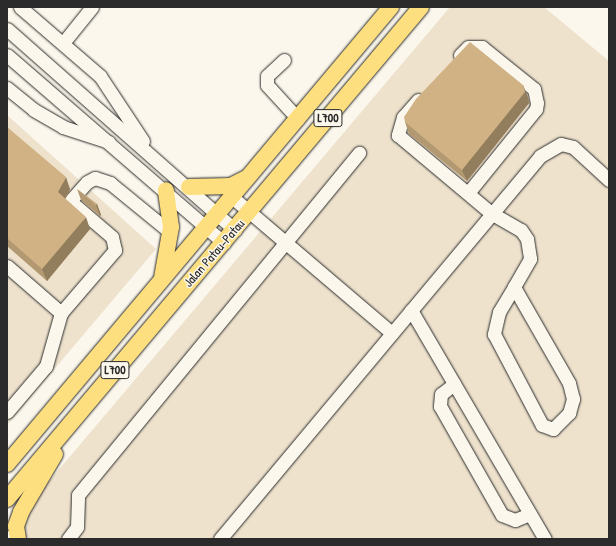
<!DOCTYPE html>
<style>
body{margin:0}
#map{position:relative;width:616px;height:546px;overflow:hidden;background:#fbf7ec;font-family:"Patrick Hand",sans-serif}
div>[style]{position:absolute}
.built>*{inset:0;background:#eee2cd}
.roads{filter:drop-shadow(0 0 1px #2b2b2b) drop-shadow(0 0 1px #2b2b2b)}
.minor>*{height:13px;margin:-6.5px;padding:0 6.5px;transform-origin:6.5px;border-radius:6.5px;background:#fbf7ec}
.major>*{height:16px;margin:-8px;padding:0 8px;transform-origin:8px;border-radius:8px;background:#fddf80}
.wall>*{inset:0;background:#b39972}
.shaded-wall>*{inset:0;background:#927d5c}
.building>*{inset:0;background:#d0b284}
span{translate:-50% -50%;white-space:nowrap;text-align:center;line-height:1.15;-webkit-text-stroke:3px #fbf7ec;paint-order:stroke}
.shield-label span{padding:1px 3px;background:#fbf7ec;border:1px solid;border-radius:3px;-webkit-text-stroke-width:0}
.shield-label{font-size:12px;color:#2b2b2b;font-weight:700}
.street-label{font-size:13px;color:#2b2b2b}
.frame{position:absolute;inset:0;border:8px solid #2b2b2b;pointer-events:none}
</style>
<div id="map">
<div class="built">
<div style="clip-path:polygon(450px 7px,544px 7px,609px 61px,609px 539px,7px 539px,7px 531px)"></div>
<div style="clip-path:polygon(7px 115px,156px 249px,7px 425px)"></div>
</div>
<div class="roads">
<div class="minor">
<div style="left:20px;top:7px;width:106px;rotate:40.8deg"></div>
<div style="left:100px;top:76px;width:78px;rotate:56.5deg"></div>
<div style="left:7px;top:29px;width:304px;rotate:41.4deg"></div>
<div style="left:63px;top:43px;width:46px;rotate:-51.1deg"></div>
<div style="left:7px;top:55px;width:287px;rotate:40.9deg"></div>
<div style="left:460px;top:55px;width:11px;rotate:-45deg"></div>
<div style="left:468px;top:47px;width:14px"></div>
<div style="left:482px;top:47px;width:67px;rotate:38.9deg"></div>
<div style="left:534px;top:89px;width:14px;rotate:78deg"></div>
<div style="left:537px;top:103px;width:6px;rotate:99deg"></div>
<div style="left:536px;top:109px;width:108px;rotate:129deg"></div>
<div style="left:284px;top:60px;width:23px;rotate:137deg"></div>
<div style="left:267px;top:76px;width:9px;rotate:90deg"></div>
<div style="left:267px;top:85px;width:46px;rotate:47.6deg"></div>
<div style="left:7px;top:88px;width:35px;rotate:39deg"></div>
<div style="left:34px;top:110px;width:34px;rotate:30deg"></div>
<div style="left:63px;top:127px;width:48px;rotate:18.1deg"></div>
<div style="left:418px;top:100px;width:23px;rotate:131deg"></div>
<div style="left:403px;top:117px;width:19px;rotate:106deg"></div>
<div style="left:398px;top:135px;width:121px;rotate:40deg"></div>
<div style="left:491px;top:213px;width:34px;rotate:30deg"></div>
<div style="left:521px;top:230px;width:11px;rotate:56deg"></div>
<div style="left:527px;top:239px;width:20px;rotate:81deg"></div>
<div style="left:530px;top:259px;width:32px;rotate:120deg"></div>
<div style="left:514px;top:287px;width:29px;rotate:121deg"></div>
<div style="left:499px;top:312px;width:23px;rotate:103deg"></div>
<div style="left:494px;top:334px;width:103px;rotate:62.2deg"></div>
<div style="left:542px;top:425px;width:12px;rotate:20deg"></div>
<div style="left:553px;top:429px;width:23px;rotate:-45deg"></div>
<div style="left:569px;top:413px;width:15px;rotate:-74deg"></div>
<div style="left:573px;top:399px;width:16px;rotate:-104deg"></div>
<div style="left:569px;top:383px;width:111px;rotate:-119.8deg"></div>
<div style="left:232px;top:197px;width:210px;rotate:40.4deg"></div>
<div style="left:7px;top:266px;width:72px;rotate:41deg"></div>
<div style="left:411px;top:310px;width:265px;rotate:59.7deg"></div>
<div style="left:454px;top:384px;width:16px;rotate:142deg"></div>
<div style="left:441px;top:394px;width:12px;rotate:95deg"></div>
<div style="left:440px;top:406px;width:125px;rotate:60.4deg"></div>
<div style="left:502px;top:515px;width:14px;rotate:21deg"></div>
<div style="left:515px;top:520px;width:16px;rotate:-22deg"></div>
<div style="left:7px;top:412px;width:60px;rotate:-49.7deg"></div>
<div style="left:46px;top:366px;width:55px;rotate:-74.2deg"></div>
<div style="left:61px;top:313px;width:83px;rotate:-49.4deg"></div>
<div style="left:115px;top:250px;width:13px;rotate:-103deg"></div>
<div style="left:112px;top:237px;width:55px;rotate:-139.4deg"></div>
<div style="left:70px;top:201px;width:25px;rotate:-48deg"></div>
<div style="left:87px;top:182px;width:9px;rotate:-27deg"></div>
<div style="left:95px;top:178px;width:16px;rotate:18deg"></div>
<div style="left:110px;top:183px;width:77px;rotate:39.2deg"></div>
<div style="left:7px;top:537px;width:3px;rotate:45deg"></div>
<div style="left:68px;top:539px;width:15px;rotate:-53deg"></div>
<div style="left:77px;top:527px;width:32px;rotate:-88deg"></div>
<div style="left:78px;top:495px;width:443px;rotate:-50.6deg"></div>
<div style="left:220px;top:539px;width:499px;rotate:-50.1deg"></div>
<div style="left:540px;top:156px;width:24px;rotate:-30deg"></div>
<div style="left:561px;top:144px;width:12px;rotate:14deg"></div>
<div style="left:573px;top:147px;width:49px;rotate:42.5deg"></div>
</div>
<div class="major">
<div style="left:189px;top:187px;width:42px;rotate:-1.4deg"></div>
<div style="left:231px;top:186px;width:16px;rotate:-27deg"></div>
<div style="left:162px;top:278px;width:52px;rotate:-80deg"></div>
<div style="left:171px;top:227px;width:37px;rotate:-98deg"></div>
<div style="left:7px;top:464px;width:597px;rotate:-49.96deg"></div>
<div style="left:7px;top:499px;width:643px;rotate:-49.92deg"></div>
<div style="left:18px;top:539px;width:13px;rotate:-99deg"></div>
<div style="left:16px;top:526px;width:15px;rotate:-70deg"></div>
<div style="left:21px;top:512px;width:67px;rotate:-59.6deg"></div>
</div>
</div>
<div class="wall">
<div style="clip-path:polygon(528px 97px,529px 103px,467px 181px,409px 134px,405px 122px)"></div>
<div style="clip-path:polygon(7px 127px,70px 189px,65px 199px,90px 229px,47px 281px,7px 246px)"></div>
<div style="clip-path:polygon(77px 189px,97px 204px,101px 215px,100px 216px,81px 200px)"></div>
</div>
<div class="shaded-wall">
<div style="clip-path:polygon(523px 85px,528px 97px,529px 103px,467px 181px,462px 170px)"></div>
<div style="clip-path:polygon(66px 177px,70px 189px,63px 204px,58px 192px)"></div>
<div style="clip-path:polygon(97px 204px,101px 215px,100px 216px,96px 205px)"></div>
<div style="clip-path:polygon(86px 217px,90px 229px,47px 281px,42px 269px)"></div>
</div>
<div class="building">
<div style="clip-path:polygon(470px 42px,523px 85px,525px 92px,462px 170px,405px 122px,404px 117px,416px 99px)"></div>
<div style="clip-path:polygon(7px 127px,66px 177px,58px 192px,86px 217px,42px 269px,7px 238px)"></div>
<div style="clip-path:polygon(77px 189px,97px 204px,96px 205px)"></div>
</div>
<div class="shield-label">
<span style="left:328px;top:118px">L700</span>
<span style="left:115px;top:370px">L700</span>
</div>
<div class="street-label">
<span style="left:214px;top:253px;rotate:-49deg">Jalan Patau-Patau</span>
</div>
<div class="frame"></div>
</div>
